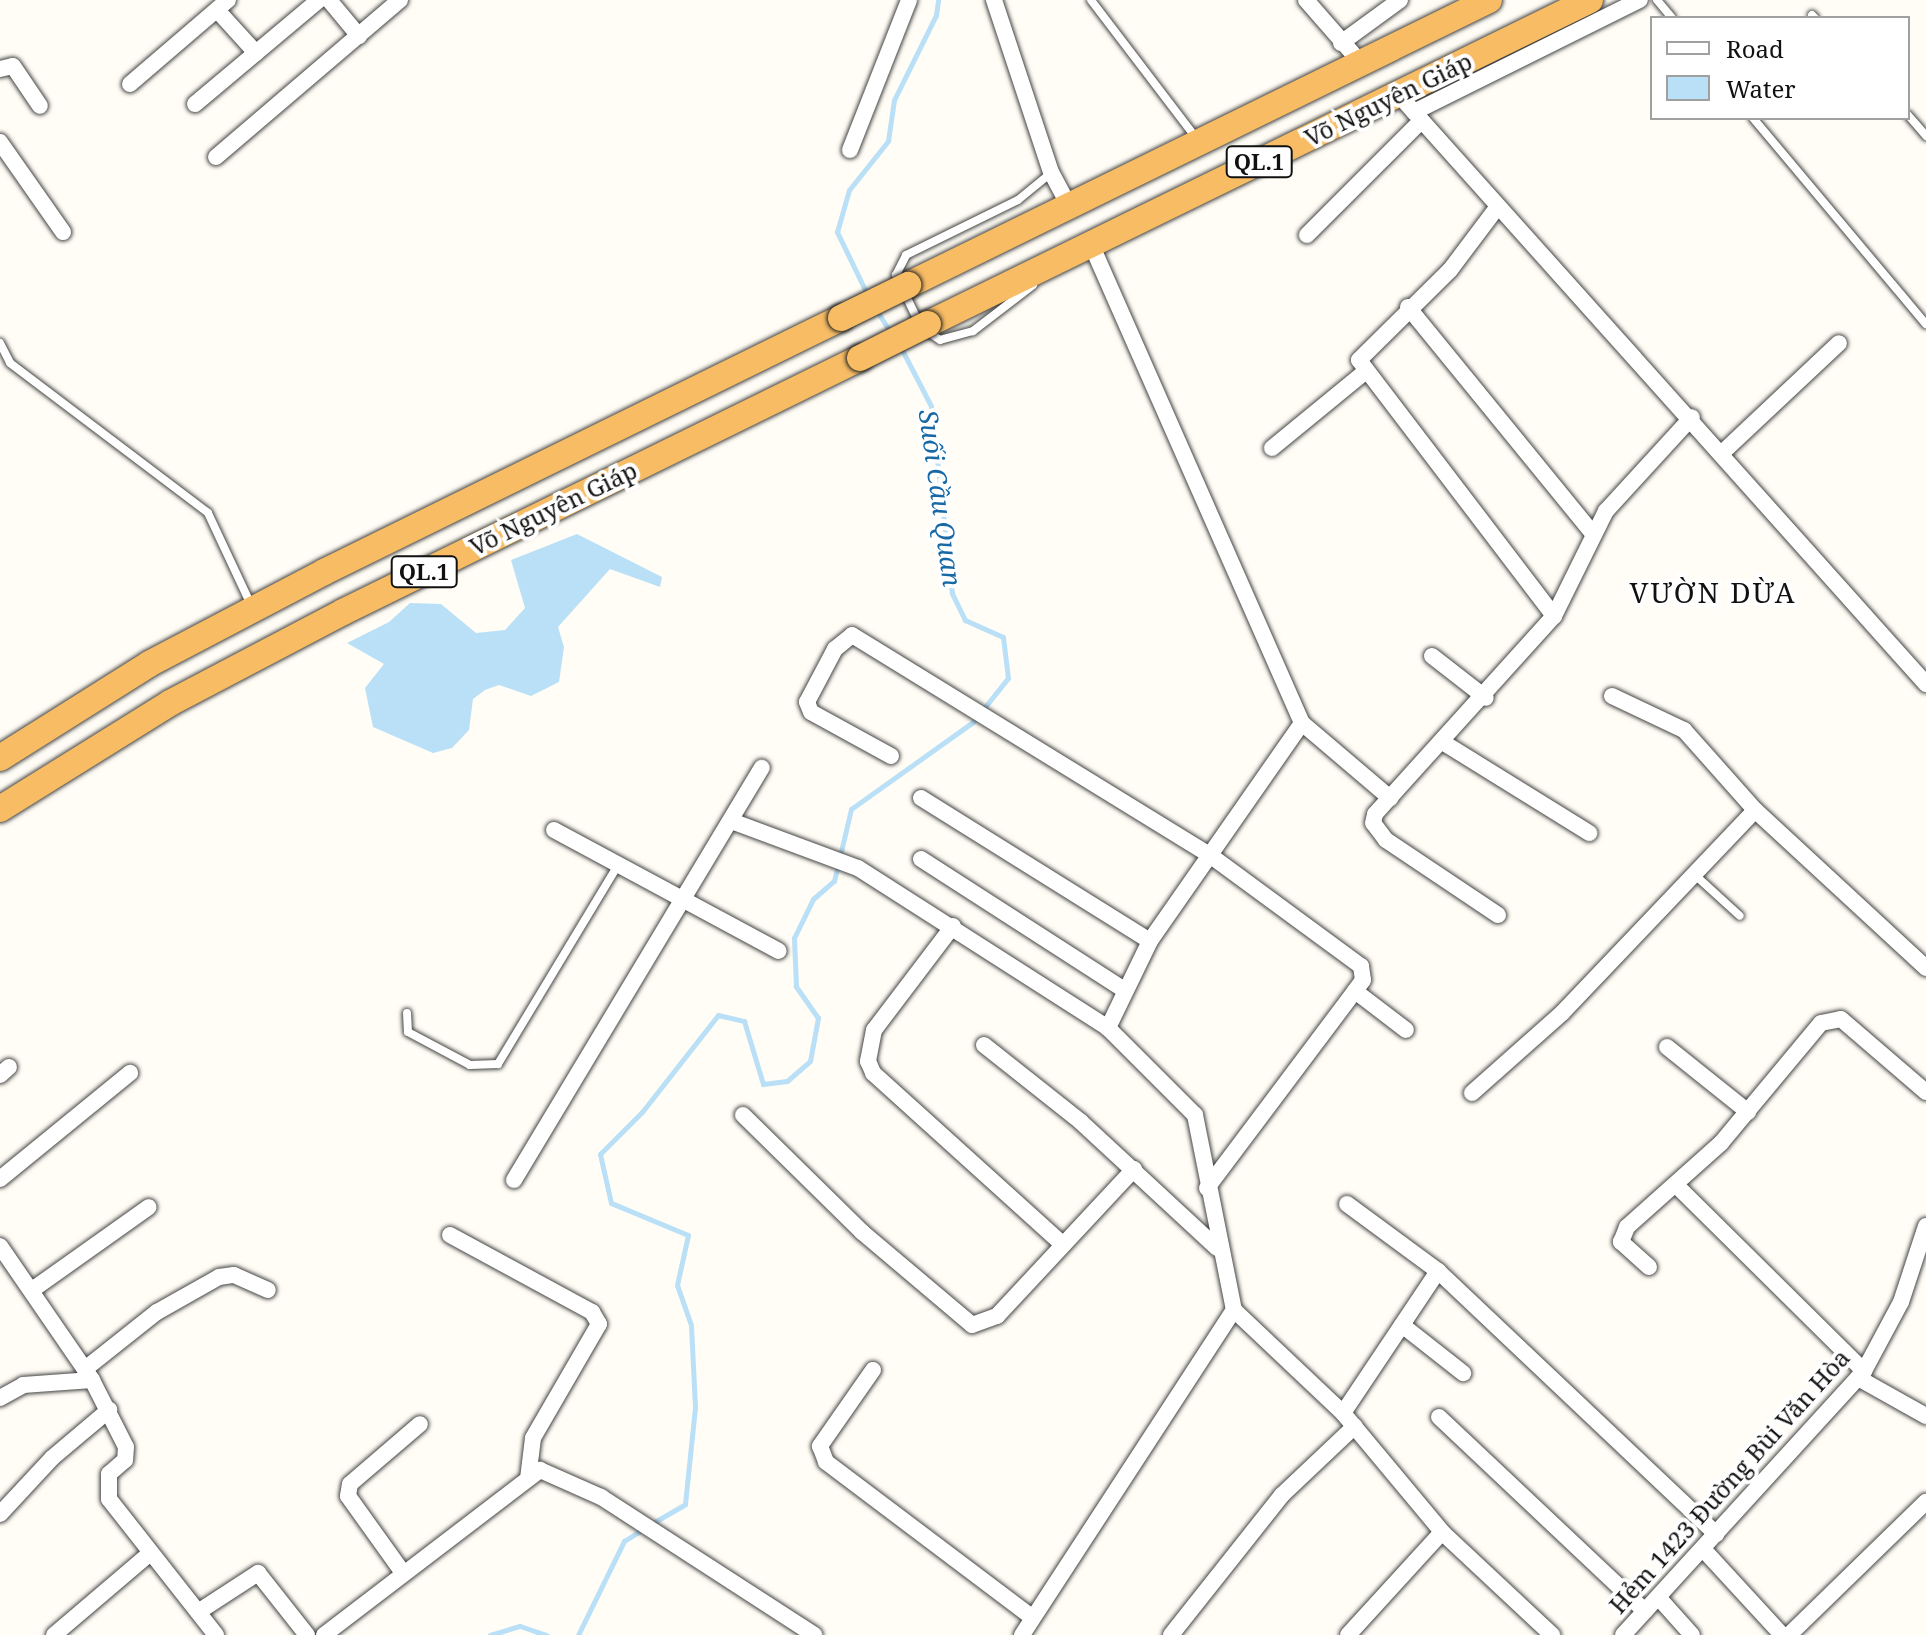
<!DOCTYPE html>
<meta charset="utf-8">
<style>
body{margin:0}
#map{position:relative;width:1926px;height:1635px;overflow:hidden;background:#fffdf5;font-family:"Noto Serif",serif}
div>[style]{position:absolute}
.water>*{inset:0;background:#b9e0f7}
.stream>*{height:5px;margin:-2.5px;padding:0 2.5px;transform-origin:2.5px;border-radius:2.5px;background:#b9e0f7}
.roads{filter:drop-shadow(0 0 2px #444) drop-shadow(0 0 2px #444)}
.service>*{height:8px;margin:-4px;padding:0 4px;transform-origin:4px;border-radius:4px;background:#fff}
.minor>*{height:16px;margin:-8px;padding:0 8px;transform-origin:8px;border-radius:8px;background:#fff}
.trunk>*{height:26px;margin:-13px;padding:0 13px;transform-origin:13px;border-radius:13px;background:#f7bc64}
.bridges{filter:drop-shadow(0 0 2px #222) drop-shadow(0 0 2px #222)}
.trunk-bridge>*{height:26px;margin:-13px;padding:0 13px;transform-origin:13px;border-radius:13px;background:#f7bc64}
span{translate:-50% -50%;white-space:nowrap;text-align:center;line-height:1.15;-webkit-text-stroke:8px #fff;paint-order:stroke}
.shield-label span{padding:2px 6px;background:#fff;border:2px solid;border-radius:6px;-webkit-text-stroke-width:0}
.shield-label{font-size:22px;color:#111;font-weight:700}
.street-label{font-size:24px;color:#111}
.water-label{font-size:26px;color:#1768a6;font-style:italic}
.quarter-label{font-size:28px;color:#111;letter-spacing:2px}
.legend{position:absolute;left:1650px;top:16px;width:260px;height:104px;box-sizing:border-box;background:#fff;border:2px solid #a0a0a0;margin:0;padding:10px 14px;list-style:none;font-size:24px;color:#111}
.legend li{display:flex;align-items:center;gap:16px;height:40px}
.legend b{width:40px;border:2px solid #a0a0a0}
</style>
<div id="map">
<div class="water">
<div style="clip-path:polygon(577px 534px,662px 577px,660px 587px,610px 569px,558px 627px,564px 647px,559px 682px,531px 696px,499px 685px,485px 690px,473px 699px,469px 730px,452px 748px,433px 753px,373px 727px,365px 688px,384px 664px,347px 643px,389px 622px,410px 603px,441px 604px,476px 633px,505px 630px,525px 608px,511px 560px)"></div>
</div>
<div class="stream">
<div style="left:868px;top:296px;width:71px;rotate:-115.8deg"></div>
<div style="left:837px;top:232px;width:44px;rotate:-74.1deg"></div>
<div style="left:849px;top:190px;width:63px;rotate:-51.5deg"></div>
<div style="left:888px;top:141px;width:41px;rotate:-81.7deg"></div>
<div style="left:894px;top:100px;width:95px;rotate:-63.7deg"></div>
<div style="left:936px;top:15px;width:15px;rotate:-82deg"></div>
<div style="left:877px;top:311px;width:26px;rotate:58deg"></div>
<div style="left:651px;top:1524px;width:39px;rotate:-30deg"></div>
<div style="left:685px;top:1504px;width:98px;rotate:-84.1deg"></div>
<div style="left:695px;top:1407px;width:82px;rotate:-92.8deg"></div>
<div style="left:691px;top:1325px;width:42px;rotate:-109.3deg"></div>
<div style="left:677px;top:1285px;width:51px;rotate:-77.6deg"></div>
<div style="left:688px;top:1235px;width:83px;rotate:-157.4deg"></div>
<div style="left:611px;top:1203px;width:50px;rotate:-102.7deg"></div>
<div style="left:600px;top:1154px;width:59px;rotate:-45deg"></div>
<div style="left:642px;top:1112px;width:123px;rotate:-51.9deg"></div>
<div style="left:718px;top:1015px;width:27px;rotate:13deg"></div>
<div style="left:744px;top:1021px;width:66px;rotate:73.2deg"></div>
<div style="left:763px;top:1084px;width:24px;rotate:-7deg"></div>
<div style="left:787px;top:1081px;width:30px;rotate:-41deg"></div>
<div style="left:810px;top:1061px;width:44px;rotate:-79.5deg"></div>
<div style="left:818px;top:1018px;width:39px;rotate:-125deg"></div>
<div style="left:796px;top:986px;width:48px;rotate:-92.4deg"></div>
<div style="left:794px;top:938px;width:43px;rotate:-64deg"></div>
<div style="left:813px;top:899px;width:28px;rotate:-41deg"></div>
<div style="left:834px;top:881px;width:74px;rotate:-76.7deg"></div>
<div style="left:851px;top:809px;width:150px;rotate:-35.5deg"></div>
<div style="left:973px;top:722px;width:56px;rotate:-51.5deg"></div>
<div style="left:1008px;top:678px;width:41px;rotate:-97deg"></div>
<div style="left:1003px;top:637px;width:42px;rotate:-155.9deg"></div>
<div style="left:965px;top:620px;width:30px;rotate:-116deg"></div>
<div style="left:952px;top:593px;width:188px;rotate:-96.4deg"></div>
<div style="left:931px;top:406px;width:65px;rotate:-117.3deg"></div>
<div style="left:490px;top:1635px;width:31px;rotate:-17deg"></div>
<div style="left:520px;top:1626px;width:28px;rotate:19deg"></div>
<div style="left:578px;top:1635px;width:105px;rotate:-63.9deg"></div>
<div style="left:624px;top:1541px;width:22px;rotate:-32deg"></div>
</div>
<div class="roads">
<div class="service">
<div style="left:1091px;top:0;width:175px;rotate:52.7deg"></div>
<div style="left:1657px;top:0;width:23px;rotate:50deg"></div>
<div style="left:1812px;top:15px;width:4px;rotate:45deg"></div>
<div style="left:1908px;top:115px;width:28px;rotate:49deg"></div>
<div style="left:1753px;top:118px;width:269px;rotate:50deg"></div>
<div style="left:1033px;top:285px;width:76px;rotate:142.5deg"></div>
<div style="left:973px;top:331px;width:34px;rotate:165deg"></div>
<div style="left:940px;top:340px;width:23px;rotate:-146deg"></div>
<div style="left:921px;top:327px;width:58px;rotate:-115.7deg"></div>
<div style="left:896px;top:275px;width:22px;rotate:-63deg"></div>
<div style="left:906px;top:255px;width:125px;rotate:-26.2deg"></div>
<div style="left:1018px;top:200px;width:43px;rotate:-39.3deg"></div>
<div style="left:0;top:343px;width:22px;rotate:63deg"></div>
<div style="left:10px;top:363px;width:248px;rotate:37.1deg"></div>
<div style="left:208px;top:513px;width:102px;rotate:64.9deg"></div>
<div style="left:1696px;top:876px;width:59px;rotate:42.3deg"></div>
<div style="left:407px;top:1013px;width:19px;rotate:87deg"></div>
<div style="left:408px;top:1032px;width:70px;rotate:28deg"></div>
<div style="left:470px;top:1065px;width:28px;rotate:-2deg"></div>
<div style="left:498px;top:1064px;width:232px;rotate:-58.9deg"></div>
</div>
<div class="minor">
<div style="left:329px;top:0;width:47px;rotate:50.2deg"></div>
<div style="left:994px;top:0;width:181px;rotate:71.7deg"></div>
<div style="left:1051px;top:172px;width:38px;rotate:62deg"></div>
<div style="left:1306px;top:0;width:84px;rotate:48.9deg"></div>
<div style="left:217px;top:10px;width:58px;rotate:47.8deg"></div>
<div style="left:1341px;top:43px;width:73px;rotate:-36.1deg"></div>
<div style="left:0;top:69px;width:13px;rotate:-13deg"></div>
<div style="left:13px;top:66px;width:48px;rotate:56deg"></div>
<div style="left:130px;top:84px;width:129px;rotate:-40.6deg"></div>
<div style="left:1398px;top:94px;width:792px;rotate:48.17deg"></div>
<div style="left:195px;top:104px;width:162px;rotate:-40deg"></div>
<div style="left:1414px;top:112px;width:252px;rotate:-26.4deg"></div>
<div style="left:0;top:142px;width:110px;rotate:55deg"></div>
<div style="left:850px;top:150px;width:161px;rotate:-68.5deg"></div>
<div style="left:216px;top:157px;width:242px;rotate:-40.5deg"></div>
<div style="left:1496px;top:209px;width:76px;rotate:127deg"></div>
<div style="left:1450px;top:270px;width:128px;rotate:135.3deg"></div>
<div style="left:1359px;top:360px;width:322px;rotate:52.7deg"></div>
<div style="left:1307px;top:235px;width:161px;rotate:-45deg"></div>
<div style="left:1091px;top:244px;width:523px;rotate:66.23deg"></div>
<div style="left:1302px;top:723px;width:266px;rotate:124.9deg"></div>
<div style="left:1150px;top:941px;width:97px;rotate:115.8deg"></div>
<div style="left:1108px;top:1028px;width:123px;rotate:45deg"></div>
<div style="left:1195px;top:1115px;width:199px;rotate:78.7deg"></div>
<div style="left:1234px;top:1310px;width:150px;rotate:43.4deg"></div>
<div style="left:1343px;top:1413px;width:155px;rotate:50.2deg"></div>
<div style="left:1442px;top:1532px;width:151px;rotate:43.1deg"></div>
<div style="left:1408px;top:307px;width:293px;rotate:50.8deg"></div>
<div style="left:1272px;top:448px;width:120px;rotate:-39.3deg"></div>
<div style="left:1723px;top:452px;width:159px;rotate:-43.2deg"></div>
<div style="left:1432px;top:656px;width:68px;rotate:37.9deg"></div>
<div style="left:1612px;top:696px;width:80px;rotate:25.3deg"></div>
<div style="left:1684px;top:730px;width:107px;rotate:48.4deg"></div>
<div style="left:1302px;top:723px;width:116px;rotate:40.4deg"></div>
<div style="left:1444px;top:743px;width:171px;rotate:31.8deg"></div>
<div style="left:891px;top:756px;width:91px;rotate:-151.2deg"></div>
<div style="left:811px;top:712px;width:11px;rotate:-112deg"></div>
<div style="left:807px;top:702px;width:60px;rotate:-62.2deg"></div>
<div style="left:835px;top:649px;width:22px;rotate:-39deg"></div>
<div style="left:852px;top:635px;width:417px;rotate:31.6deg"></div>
<div style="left:1207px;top:853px;width:191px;rotate:36.3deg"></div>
<div style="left:1361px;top:966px;width:14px;rotate:82deg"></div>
<div style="left:1363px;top:980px;width:14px;rotate:126deg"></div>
<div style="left:921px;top:798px;width:270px;rotate:32deg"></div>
<div style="left:734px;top:822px;width:132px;rotate:20.4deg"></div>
<div style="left:858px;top:868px;width:297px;rotate:32.6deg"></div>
<div style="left:554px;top:830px;width:255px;rotate:28.3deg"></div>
<div style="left:921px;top:859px;width:242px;rotate:32.8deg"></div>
<div style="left:1498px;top:915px;width:135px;rotate:-146.2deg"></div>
<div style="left:1386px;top:840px;width:21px;rotate:-127deg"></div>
<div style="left:1373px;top:823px;width:9px;rotate:-77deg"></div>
<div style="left:1375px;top:814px;width:267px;rotate:-47.9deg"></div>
<div style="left:1554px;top:616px;width:117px;rotate:-63.7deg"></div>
<div style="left:1606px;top:511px;width:127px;rotate:-47.5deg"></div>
<div style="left:953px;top:926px;width:131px;rotate:127.2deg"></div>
<div style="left:874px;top:1030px;width:32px;rotate:101deg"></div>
<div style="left:868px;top:1061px;width:13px;rotate:67deg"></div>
<div style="left:873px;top:1073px;width:255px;rotate:42.1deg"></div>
<div style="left:984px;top:1045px;width:124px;rotate:38.4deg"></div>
<div style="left:1081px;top:1122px;width:185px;rotate:42.8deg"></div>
<div style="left:1667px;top:1047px;width:104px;rotate:38.7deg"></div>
<div style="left:0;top:1075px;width:12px;rotate:-42deg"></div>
<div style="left:1472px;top:1093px;width:120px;rotate:-41.6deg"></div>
<div style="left:1562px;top:1013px;width:280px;rotate:-46.4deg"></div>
<div style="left:1755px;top:810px;width:233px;rotate:42.7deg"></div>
<div style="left:743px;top:1115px;width:167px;rotate:44.5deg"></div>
<div style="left:862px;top:1232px;width:144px;rotate:40.2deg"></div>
<div style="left:972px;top:1325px;width:27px;rotate:-20deg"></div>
<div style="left:997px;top:1316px;width:201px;rotate:-47deg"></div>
<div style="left:0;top:1179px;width:168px;rotate:-39.2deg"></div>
<div style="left:514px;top:1180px;width:481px;rotate:-59deg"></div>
<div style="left:1677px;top:1186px;width:263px;rotate:44.7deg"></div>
<div style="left:1207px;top:1188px;width:246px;rotate:-53.1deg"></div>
<div style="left:1355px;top:991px;width:64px;rotate:37.4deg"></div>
<div style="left:1347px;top:1204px;width:113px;rotate:36.4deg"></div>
<div style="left:1438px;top:1271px;width:383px;rotate:43.4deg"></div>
<div style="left:450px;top:1235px;width:162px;rotate:28.5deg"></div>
<div style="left:592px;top:1312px;width:14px;rotate:60deg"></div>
<div style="left:599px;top:1324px;width:132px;rotate:120.1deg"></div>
<div style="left:533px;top:1438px;width:38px;rotate:97deg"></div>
<div style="left:0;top:1246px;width:163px;rotate:55.5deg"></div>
<div style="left:92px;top:1380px;width:75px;rotate:63.1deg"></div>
<div style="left:126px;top:1447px;width:13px;rotate:94deg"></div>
<div style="left:125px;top:1460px;width:21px;rotate:139deg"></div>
<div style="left:109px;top:1474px;width:25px;rotate:90deg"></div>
<div style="left:109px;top:1499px;width:173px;rotate:51.8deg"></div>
<div style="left:1649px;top:1267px;width:38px;rotate:-138deg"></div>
<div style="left:1621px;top:1242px;width:16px;rotate:-68deg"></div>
<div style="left:1627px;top:1227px;width:126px;rotate:-41.8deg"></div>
<div style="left:1721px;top:1143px;width:156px;rotate:-50.2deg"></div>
<div style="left:1821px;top:1023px;width:20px;rotate:-11deg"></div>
<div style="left:1841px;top:1019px;width:112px;rotate:40.7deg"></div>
<div style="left:32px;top:1290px;width:143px;rotate:-35.4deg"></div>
<div style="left:1402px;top:1325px;width:78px;rotate:38.2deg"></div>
<div style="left:85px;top:1369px;width:92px;rotate:-38.4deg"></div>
<div style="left:157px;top:1312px;width:71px;rotate:-29.4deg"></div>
<div style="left:219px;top:1277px;width:15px;rotate:-8deg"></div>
<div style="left:234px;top:1275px;width:37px;rotate:24deg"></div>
<div style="left:873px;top:1370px;width:93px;rotate:124.9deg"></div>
<div style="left:820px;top:1446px;width:17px;rotate:69deg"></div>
<div style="left:826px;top:1462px;width:258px;rotate:37deg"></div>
<div style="left:1858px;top:1378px;width:78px;rotate:29.2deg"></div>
<div style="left:0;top:1398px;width:26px;rotate:-29deg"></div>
<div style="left:23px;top:1385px;width:69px;rotate:-4.1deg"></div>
<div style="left:1343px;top:1413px;width:171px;rotate:-56.2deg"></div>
<div style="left:1439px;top:1417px;width:283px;rotate:43.3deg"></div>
<div style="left:0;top:1514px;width:76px;rotate:-47.1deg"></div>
<div style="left:52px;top:1458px;width:75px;rotate:-40.1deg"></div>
<div style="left:1703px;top:1549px;width:117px;rotate:47.4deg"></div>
<div style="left:401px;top:1570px;width:91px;rotate:-125.6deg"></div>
<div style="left:348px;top:1496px;width:12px;rotate:-81deg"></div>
<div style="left:350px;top:1484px;width:92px;rotate:-40.6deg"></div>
<div style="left:1658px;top:1597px;width:51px;rotate:48.2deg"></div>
<div style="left:198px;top:1612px;width:72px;rotate:-33deg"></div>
<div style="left:258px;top:1573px;width:79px;rotate:51.7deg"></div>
<div style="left:54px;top:1635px;width:123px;rotate:-40.4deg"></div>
<div style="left:324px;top:1635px;width:272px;rotate:-37.4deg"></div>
<div style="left:540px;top:1470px;width:67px;rotate:23.9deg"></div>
<div style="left:601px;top:1497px;width:254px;rotate:32.9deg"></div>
<div style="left:1022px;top:1635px;width:388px;rotate:-56.9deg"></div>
<div style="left:1171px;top:1635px;width:179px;rotate:-51.6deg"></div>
<div style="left:1282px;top:1495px;width:100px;rotate:-43.4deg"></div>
<div style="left:1348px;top:1635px;width:139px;rotate:-47.6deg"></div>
<div style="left:1623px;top:1635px;width:357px;rotate:-47.6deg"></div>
<div style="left:1864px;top:1371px;width:78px;rotate:-61.8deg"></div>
<div style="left:1901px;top:1302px;width:80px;rotate:-71.8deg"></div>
<div style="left:1789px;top:1635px;width:191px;rotate:-44.2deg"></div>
</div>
<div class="trunk">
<div style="left:908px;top:285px;width:647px;rotate:-26.13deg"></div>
<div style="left:928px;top:324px;width:737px;rotate:-26.08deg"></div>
<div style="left:0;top:758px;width:176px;rotate:-32.2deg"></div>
<div style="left:149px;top:664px;width:198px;rotate:-27.7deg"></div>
<div style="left:324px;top:572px;width:576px;rotate:-26.16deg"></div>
<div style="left:0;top:809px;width:200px;rotate:-31.9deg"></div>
<div style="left:170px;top:703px;width:195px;rotate:-27.7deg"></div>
<div style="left:343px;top:612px;width:576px;rotate:-26.16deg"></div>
</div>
</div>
<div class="bridges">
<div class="trunk-bridge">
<div style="left:841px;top:318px;width:75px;rotate:-26.2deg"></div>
<div style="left:860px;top:358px;width:76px;rotate:-26.6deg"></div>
</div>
</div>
<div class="shield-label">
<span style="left:1259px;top:162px">QL.1</span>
<span style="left:424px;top:572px">QL.1</span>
</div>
<div class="street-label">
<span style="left:1388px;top:99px;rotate:-26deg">Võ Nguyên Giáp</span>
<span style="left:553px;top:508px;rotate:-26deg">Võ Nguyên Giáp</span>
<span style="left:1729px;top:1481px;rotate:-48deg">Hẻm 1423 Đường Bùi Văn Hòa</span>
</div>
<div class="water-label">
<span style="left:940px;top:498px;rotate:82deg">Suối Cầu Quan</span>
</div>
<div class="quarter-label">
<span style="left:1713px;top:592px">VƯỜN DỪA</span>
</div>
<ul class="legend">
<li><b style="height:10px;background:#fff"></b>Road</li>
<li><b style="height:22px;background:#b9e0f7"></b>Water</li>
</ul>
</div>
